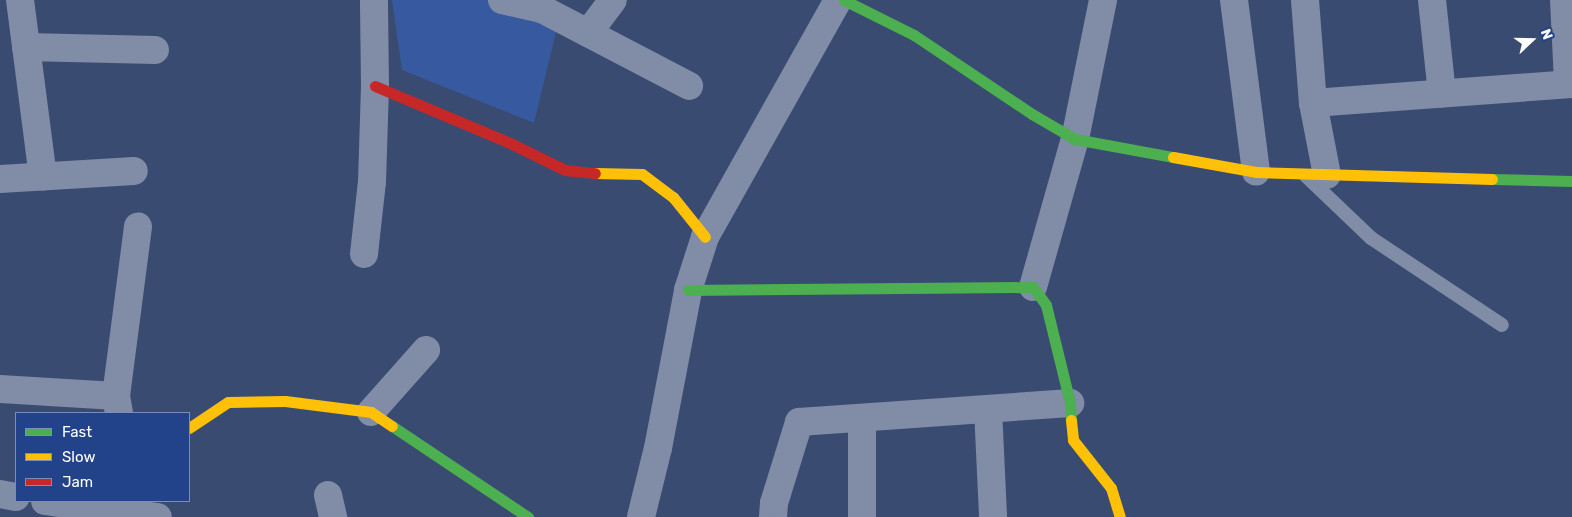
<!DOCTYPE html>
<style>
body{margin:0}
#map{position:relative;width:1572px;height:517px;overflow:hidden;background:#3a4b72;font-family:Rubik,sans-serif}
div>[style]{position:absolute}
.green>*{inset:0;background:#3759a0}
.lane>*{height:14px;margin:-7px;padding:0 7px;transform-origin:7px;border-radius:7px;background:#818ca7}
.street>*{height:28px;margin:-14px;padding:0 14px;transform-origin:14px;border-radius:14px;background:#818ca7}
.fast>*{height:11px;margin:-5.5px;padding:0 5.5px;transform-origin:5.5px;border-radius:5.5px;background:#4caf50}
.slow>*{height:11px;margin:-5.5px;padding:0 5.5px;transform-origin:5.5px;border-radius:5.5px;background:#ffc107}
.jam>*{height:11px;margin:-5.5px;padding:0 5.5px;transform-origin:5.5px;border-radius:5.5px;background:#c62828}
span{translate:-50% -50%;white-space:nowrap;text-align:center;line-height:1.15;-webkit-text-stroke:4px #22438a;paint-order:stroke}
.legend{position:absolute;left:15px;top:412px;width:175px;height:90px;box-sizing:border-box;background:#22438a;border:1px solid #7a8eb9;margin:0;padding:6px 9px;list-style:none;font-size:15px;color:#fff}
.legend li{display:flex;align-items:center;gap:10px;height:25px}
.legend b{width:25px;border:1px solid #7a8eb9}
.north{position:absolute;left:1507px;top:15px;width:50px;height:50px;-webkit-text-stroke:4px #22438a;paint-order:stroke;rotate:69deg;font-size:14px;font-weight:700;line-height:20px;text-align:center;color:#fff}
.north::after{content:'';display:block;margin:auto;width:18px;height:22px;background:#fff;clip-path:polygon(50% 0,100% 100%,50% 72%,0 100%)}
</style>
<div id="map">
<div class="green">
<div style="clip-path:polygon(392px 0,541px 0,560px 15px,534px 123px,402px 70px)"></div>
</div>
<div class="lane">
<div style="left:1306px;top:176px;width:90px;rotate:43.6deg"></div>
<div style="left:1371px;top:238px;width:157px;rotate:33.6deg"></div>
</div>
<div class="street">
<div style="left:20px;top:0;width:178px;rotate:82.6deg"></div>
<div style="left:502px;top:0;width:41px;rotate:12.7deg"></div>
<div style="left:542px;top:9px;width:166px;rotate:27.6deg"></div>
<div style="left:1234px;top:0;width:173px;rotate:82.7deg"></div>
<div style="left:1305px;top:0;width:103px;rotate:85.6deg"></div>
<div style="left:1313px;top:103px;width:73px;rotate:79deg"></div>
<div style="left:1432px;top:0;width:94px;rotate:83.9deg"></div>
<div style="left:1564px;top:0;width:83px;rotate:87.2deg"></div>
<div style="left:588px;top:33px;width:41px;rotate:-52.9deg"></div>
<div style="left:26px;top:47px;width:129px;rotate:1.3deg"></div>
<div style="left:1313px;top:103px;width:260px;rotate:-4.2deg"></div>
<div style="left:0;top:179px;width:134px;rotate:-3.4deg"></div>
<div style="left:364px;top:254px;width:72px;rotate:-83.7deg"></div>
<div style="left:372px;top:182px;width:96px;rotate:-88.2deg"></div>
<div style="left:375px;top:86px;width:86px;rotate:-90.7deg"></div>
<div style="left:1033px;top:287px;width:154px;rotate:-74.2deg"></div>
<div style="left:1075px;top:139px;width:142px;rotate:-78.6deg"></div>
<div style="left:0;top:389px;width:116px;rotate:3.5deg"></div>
<div style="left:116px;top:396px;width:17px;rotate:80deg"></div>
<div style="left:116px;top:396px;width:171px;rotate:-82.6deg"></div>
<div style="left:988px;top:409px;width:108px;rotate:87.3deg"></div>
<div style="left:371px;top:412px;width:83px;rotate:-48.4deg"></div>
<div style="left:862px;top:418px;width:99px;rotate:90deg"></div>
<div style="left:0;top:494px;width:16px;rotate:11deg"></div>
<div style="left:328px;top:495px;width:23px;rotate:77deg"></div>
<div style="left:45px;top:501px;width:114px;rotate:8.1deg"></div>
<div style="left:641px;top:517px;width:71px;rotate:-76.2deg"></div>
<div style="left:658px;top:448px;width:161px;rotate:-79.2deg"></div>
<div style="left:688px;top:290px;width:56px;rotate:-72.2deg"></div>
<div style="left:705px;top:237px;width:272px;rotate:-60.7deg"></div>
<div style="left:773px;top:517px;width:14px;rotate:-86deg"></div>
<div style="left:774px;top:503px;width:85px;rotate:-72.8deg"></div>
<div style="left:799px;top:422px;width:272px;rotate:-4deg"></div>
</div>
<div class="fast">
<div style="left:844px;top:0;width:78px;rotate:26.6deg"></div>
<div style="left:914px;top:35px;width:142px;rotate:33.8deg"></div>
<div style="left:1032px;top:114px;width:50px;rotate:30.2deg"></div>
<div style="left:1075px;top:139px;width:100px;rotate:10.4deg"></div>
<div style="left:1492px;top:179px;width:80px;rotate:1.4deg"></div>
<div style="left:688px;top:290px;width:345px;rotate:-0.5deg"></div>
<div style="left:1033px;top:287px;width:22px;rotate:54deg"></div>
<div style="left:1046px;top:305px;width:101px;rotate:76.2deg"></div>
<div style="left:1070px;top:403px;width:17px;rotate:87deg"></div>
<div style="left:392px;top:426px;width:164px;rotate:33.8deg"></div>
</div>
<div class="slow">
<div style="left:1173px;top:157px;width:84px;rotate:10.2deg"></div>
<div style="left:1256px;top:172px;width:236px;rotate:1.7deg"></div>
<div style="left:595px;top:173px;width:47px;rotate:1.2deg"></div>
<div style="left:642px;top:174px;width:39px;rotate:37deg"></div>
<div style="left:673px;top:197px;width:51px;rotate:51.3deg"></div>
<div style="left:1071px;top:420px;width:20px;rotate:84deg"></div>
<div style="left:1073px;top:440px;width:61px;rotate:51.6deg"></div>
<div style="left:1111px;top:488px;width:30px;rotate:73deg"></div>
<div style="left:189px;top:428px;width:47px;rotate:-33.7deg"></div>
<div style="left:228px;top:402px;width:57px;rotate:-1deg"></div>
<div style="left:285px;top:401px;width:87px;rotate:7.3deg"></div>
<div style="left:371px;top:412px;width:25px;rotate:34deg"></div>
</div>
<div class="jam">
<div style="left:375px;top:86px;width:149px;rotate:22.9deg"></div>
<div style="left:512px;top:144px;width:59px;rotate:26.1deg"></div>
<div style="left:565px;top:170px;width:30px;rotate:6deg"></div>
</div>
<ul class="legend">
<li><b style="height:6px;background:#4caf50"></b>Fast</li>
<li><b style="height:6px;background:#ffc107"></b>Slow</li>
<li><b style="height:6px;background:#c62828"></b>Jam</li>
</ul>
<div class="north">N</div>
</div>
